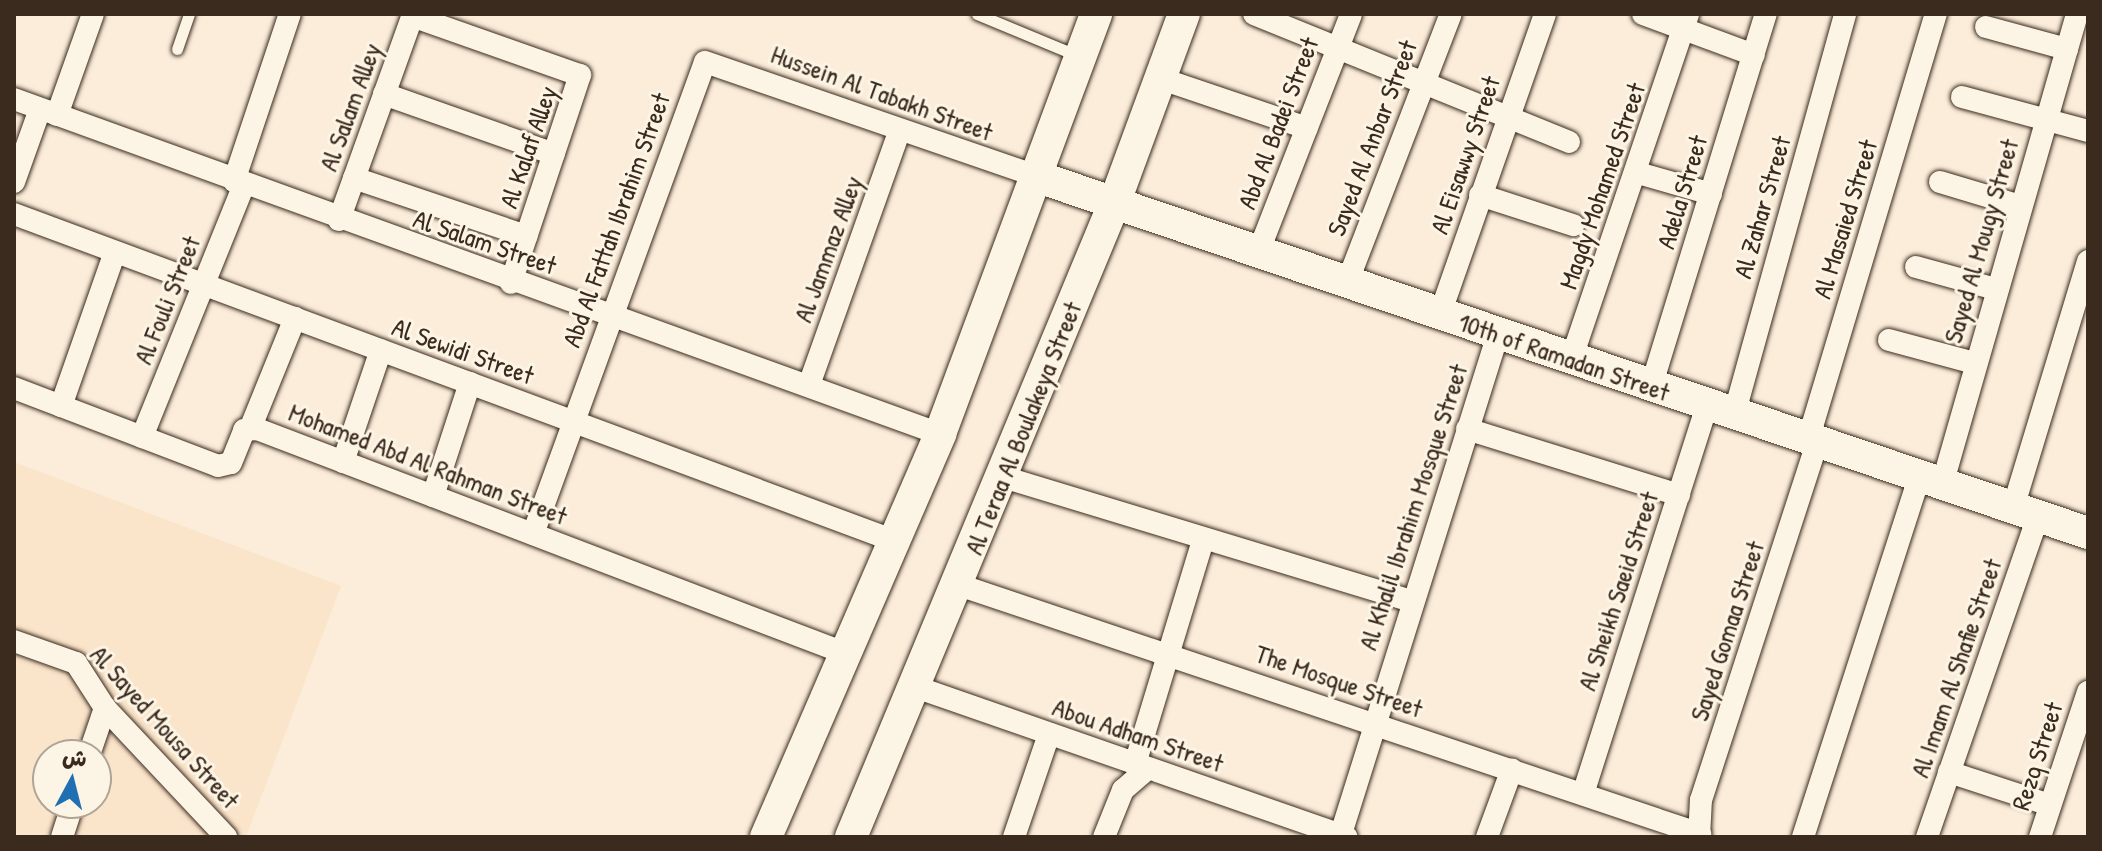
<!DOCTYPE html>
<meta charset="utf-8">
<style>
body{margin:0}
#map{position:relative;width:2102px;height:851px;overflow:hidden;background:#fbedd9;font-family:"Patrick Hand","Playpen Sans Arabic",sans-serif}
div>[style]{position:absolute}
.built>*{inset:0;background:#fae4ca}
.roads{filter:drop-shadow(0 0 2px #3b2a1e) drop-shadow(0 0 2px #3b2a1e)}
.lane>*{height:11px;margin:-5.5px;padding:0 5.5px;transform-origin:5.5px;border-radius:5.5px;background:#fcf5e5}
.street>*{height:22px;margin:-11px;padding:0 11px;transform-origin:11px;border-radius:11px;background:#fcf5e5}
.secondary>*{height:32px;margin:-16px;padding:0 16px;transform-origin:16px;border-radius:16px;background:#fcf5e5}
span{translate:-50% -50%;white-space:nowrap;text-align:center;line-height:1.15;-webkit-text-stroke:6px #fcf5e5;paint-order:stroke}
.street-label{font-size:26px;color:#3b2a1e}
.frame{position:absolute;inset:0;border:16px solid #3b2a1e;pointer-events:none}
.north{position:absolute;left:32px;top:739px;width:80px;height:80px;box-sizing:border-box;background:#fcf5e5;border:2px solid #afa495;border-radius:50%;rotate:7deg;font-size:22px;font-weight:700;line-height:32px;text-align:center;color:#3b2a1e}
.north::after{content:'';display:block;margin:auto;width:28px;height:36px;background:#1f6fb2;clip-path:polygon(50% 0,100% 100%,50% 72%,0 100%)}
</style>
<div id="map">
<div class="built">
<div style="clip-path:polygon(evenodd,14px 462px,341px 586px,246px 837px,14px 837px,14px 462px,48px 755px,96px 755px,96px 803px,48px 803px,48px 755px)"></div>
</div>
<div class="roads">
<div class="lane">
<div style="left:977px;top:14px;width:107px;rotate:22.5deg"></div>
<div style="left:177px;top:49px;width:37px;rotate:-71deg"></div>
</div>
<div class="street">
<div style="left:1254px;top:14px;width:340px;rotate:22.1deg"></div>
<div style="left:1643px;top:14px;width:118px;rotate:20.3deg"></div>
<div style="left:412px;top:16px;width:178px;rotate:19.4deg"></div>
<div style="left:580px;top:75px;width:219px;rotate:108.4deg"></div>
<div style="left:1986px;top:27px;width:84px;rotate:15.2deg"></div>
<div style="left:1159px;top:78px;width:156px;rotate:18.7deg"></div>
<div style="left:384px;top:94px;width:180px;rotate:19.4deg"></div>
<div style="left:1962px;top:97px;width:131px;rotate:15.1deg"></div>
<div style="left:14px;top:99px;width:985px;rotate:19.89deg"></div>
<div style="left:57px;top:115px;width:107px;rotate:-70.4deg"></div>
<div style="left:1638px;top:173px;width:76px;rotate:16deg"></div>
<div style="left:354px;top:178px;width:182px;rotate:18.6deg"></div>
<div style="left:234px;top:181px;width:176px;rotate:-71.5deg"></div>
<div style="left:14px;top:182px;width:77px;rotate:-70.4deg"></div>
<div style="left:1940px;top:182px;width:84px;rotate:16.7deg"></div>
<div style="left:1480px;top:195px;width:98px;rotate:17.9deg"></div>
<div style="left:14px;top:214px;width:937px;rotate:20.37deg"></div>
<div style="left:339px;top:220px;width:219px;rotate:-70.2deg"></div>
<div style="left:1258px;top:253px;width:256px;rotate:-68.7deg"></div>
<div style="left:1916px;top:267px;width:83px;rotate:15.4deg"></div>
<div style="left:1347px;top:283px;width:288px;rotate:-68.9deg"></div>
<div style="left:1440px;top:314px;width:318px;rotate:-70.7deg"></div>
<div style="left:1889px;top:340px;width:88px;rotate:15.1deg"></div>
<div style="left:1571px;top:360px;width:365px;rotate:-71.3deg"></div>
<div style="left:809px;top:385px;width:269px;rotate:-70.4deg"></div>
<div style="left:1651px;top:387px;width:390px;rotate:-72.9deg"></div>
<div style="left:14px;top:388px;width:218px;rotate:20.9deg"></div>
<div style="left:218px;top:466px;width:13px;rotate:-13deg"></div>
<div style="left:231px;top:463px;width:35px;rotate:-68deg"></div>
<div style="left:244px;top:430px;width:13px;rotate:-4deg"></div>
<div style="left:257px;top:429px;width:626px;rotate:20.87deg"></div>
<div style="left:61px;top:406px;width:163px;rotate:-70.7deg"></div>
<div style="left:1734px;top:415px;width:416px;rotate:-74.5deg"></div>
<div style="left:250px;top:429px;width:120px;rotate:-67.9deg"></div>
<div style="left:1467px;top:429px;width:222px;rotate:17.3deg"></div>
<div style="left:142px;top:437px;width:272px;rotate:-68deg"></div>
<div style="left:1808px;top:440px;width:445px;rotate:-73.3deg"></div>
<div style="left:343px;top:462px;width:118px;rotate:-71.3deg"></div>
<div style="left:1003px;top:477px;width:426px;rotate:16.9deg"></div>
<div style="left:1942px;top:485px;width:490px;rotate:-74deg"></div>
<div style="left:433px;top:496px;width:119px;rotate:-71.9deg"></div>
<div style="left:2013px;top:508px;width:258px;rotate:-73.1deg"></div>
<div style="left:533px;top:534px;width:502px;rotate:-69.98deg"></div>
<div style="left:705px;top:62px;width:355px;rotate:19deg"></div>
<div style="left:959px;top:585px;width:782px;rotate:18.57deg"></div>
<div style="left:14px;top:641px;width:66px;rotate:19.5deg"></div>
<div style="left:76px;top:663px;width:54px;rotate:57.2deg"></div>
<div style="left:105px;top:708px;width:177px;rotate:46.8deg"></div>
<div style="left:913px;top:686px;width:459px;rotate:19.2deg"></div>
<div style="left:89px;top:755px;width:50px;rotate:-71.2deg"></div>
<div style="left:1135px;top:764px;width:234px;rotate:-73.1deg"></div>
<div style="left:1949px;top:772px;width:106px;rotate:18.1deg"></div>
<div style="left:1583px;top:794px;width:407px;rotate:-72.3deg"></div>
<div style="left:62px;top:837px;width:36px;rotate:-72deg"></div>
<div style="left:1014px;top:837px;width:109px;rotate:-71.2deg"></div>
<div style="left:1104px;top:837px;width:51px;rotate:-68deg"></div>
<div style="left:1123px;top:790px;width:33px;rotate:-41deg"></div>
<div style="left:1340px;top:837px;width:527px;rotate:-72.56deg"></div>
<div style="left:1487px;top:837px;width:72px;rotate:-69.8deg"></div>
<div style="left:1699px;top:837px;width:37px;rotate:-87deg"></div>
<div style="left:1701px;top:800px;width:374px;rotate:-72deg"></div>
<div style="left:1803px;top:837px;width:378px;rotate:-72.1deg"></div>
<div style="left:1927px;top:837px;width:339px;rotate:-70.9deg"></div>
<div style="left:2040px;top:837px;width:153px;rotate:-71.7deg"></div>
</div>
<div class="secondary">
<div style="left:1041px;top:178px;width:1106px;rotate:18.73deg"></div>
<div style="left:766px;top:837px;width:439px;rotate:-66.6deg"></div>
<div style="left:940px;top:434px;width:448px;rotate:-69.6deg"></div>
<div style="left:851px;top:837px;width:685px;rotate:-67.44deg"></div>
<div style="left:1114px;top:204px;width:202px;rotate:-69.8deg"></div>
</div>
</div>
<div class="street-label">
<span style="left:882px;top:93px;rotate:20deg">Hussein Al Tabakh Street</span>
<span style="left:350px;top:107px;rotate:-70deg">Al Salam Alley</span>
<span style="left:1278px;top:123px;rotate:-69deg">Abd Al Badei Street</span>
<span style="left:1372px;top:138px;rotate:-69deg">Sayed Al Anbar Street</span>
<span style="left:528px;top:147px;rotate:-71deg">Al Kalaf Alley</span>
<span style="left:1465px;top:155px;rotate:-71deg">Al Eisawwy Street</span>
<span style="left:1602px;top:186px;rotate:-71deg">Magdy Mohamed Street</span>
<span style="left:1682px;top:192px;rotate:-73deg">Adela Street</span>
<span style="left:1762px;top:207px;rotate:-74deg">Al Zahar Street</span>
<span style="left:1845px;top:219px;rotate:-73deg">Al Masaied Street</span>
<span style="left:616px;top:220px;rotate:-70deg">Abd Al Fattah Ibrahim Street</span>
<span style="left:1981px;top:241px;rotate:-74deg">Sayed Al Mougy Street</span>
<span style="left:485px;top:242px;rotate:19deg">Al Salam Street</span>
<span style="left:828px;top:249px;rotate:-70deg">Al Jammaz Alley</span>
<span style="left:167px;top:300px;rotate:-68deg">Al Fouli Street</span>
<span style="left:463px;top:351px;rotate:20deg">Al Sewidi Street</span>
<span style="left:1564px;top:357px;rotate:19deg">10th of Ramadan Street</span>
<span style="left:1023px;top:428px;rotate:-68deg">Al Teraa Al Boulakeya Street</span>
<span style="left:428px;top:464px;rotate:21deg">Mohamed Abd Al Rahman Street</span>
<span style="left:1413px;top:507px;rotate:-72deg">Al Khalil Ibrahim Mosque Street</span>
<span style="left:1618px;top:591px;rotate:-72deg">Al Sheikh Saeid Street</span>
<span style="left:1727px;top:631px;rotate:-72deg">Sayed Gomaa Street</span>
<span style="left:1956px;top:668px;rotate:-71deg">Al Imam Al Shafie Street</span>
<span style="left:1339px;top:681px;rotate:19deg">The Mosque Street</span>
<span style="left:165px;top:727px;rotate:48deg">Al Sayed Mousa Street</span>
<span style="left:1138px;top:735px;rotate:19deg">Abou Adham Street</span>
<span style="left:2037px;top:756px;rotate:-72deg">Rezq Street</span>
</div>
<div class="frame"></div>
<div class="north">ش</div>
</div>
